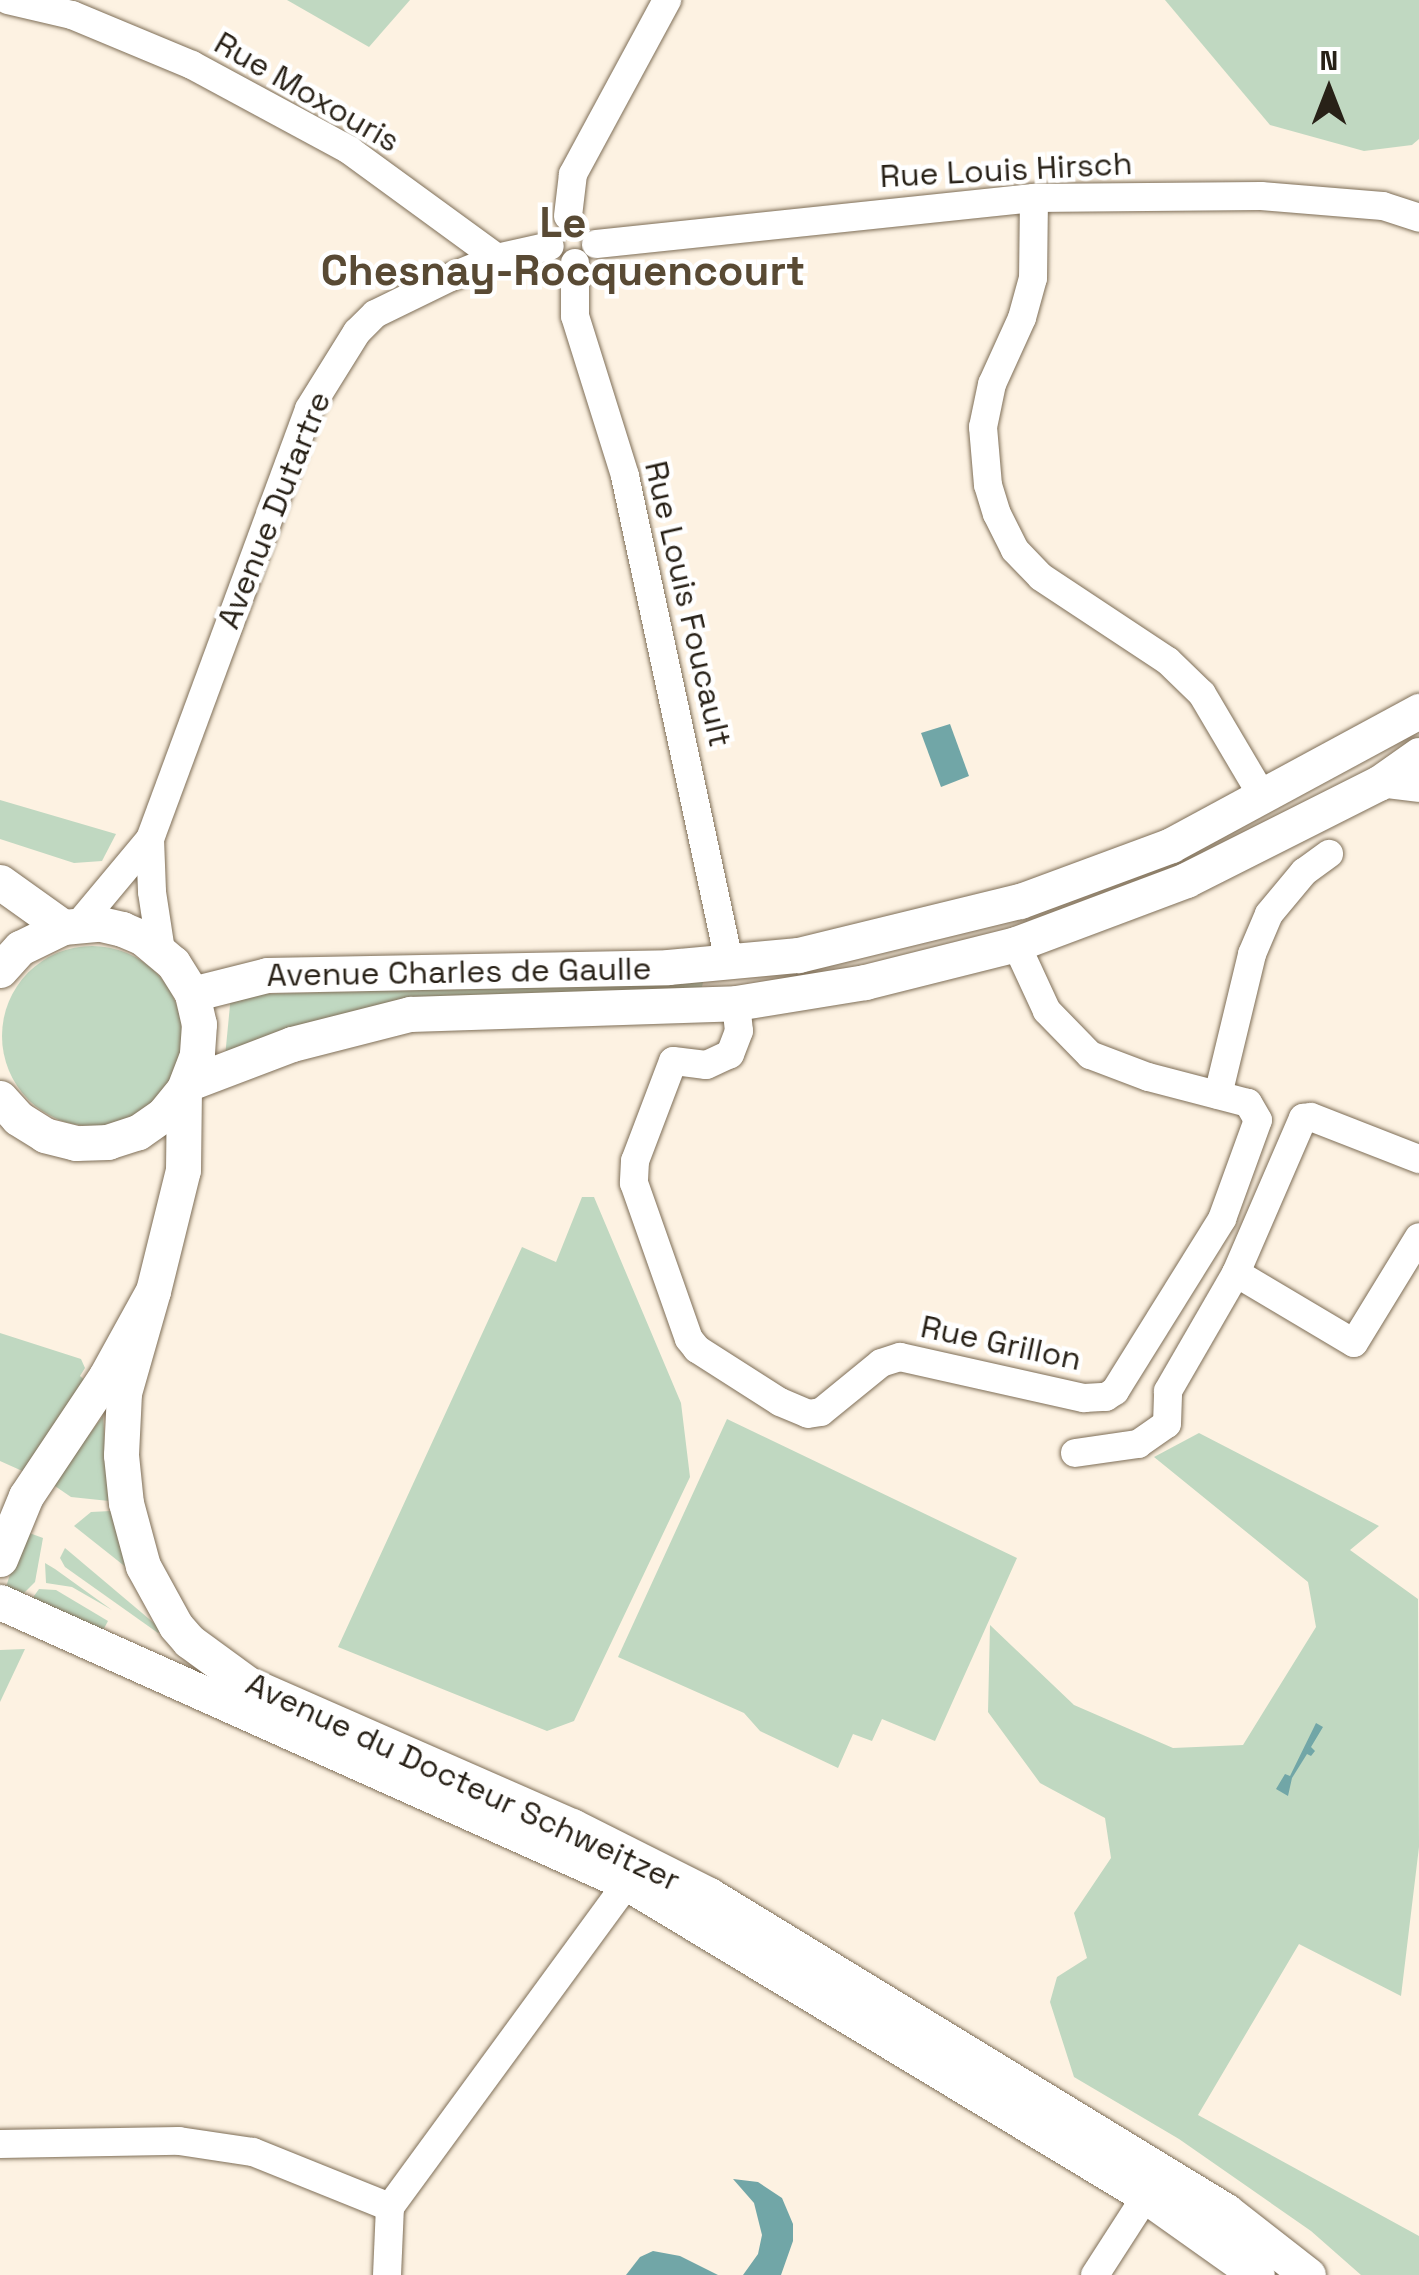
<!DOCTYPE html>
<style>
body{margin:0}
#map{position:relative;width:1419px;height:2275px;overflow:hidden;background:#fdf2e2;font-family:"Space Grotesk",sans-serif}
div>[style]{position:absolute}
.green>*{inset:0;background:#c0d8c1}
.round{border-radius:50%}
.water>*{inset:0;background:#71a6a7}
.roads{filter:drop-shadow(0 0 2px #7e6e57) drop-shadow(0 0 2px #7e6e57)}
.minor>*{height:28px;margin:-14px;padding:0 14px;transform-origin:14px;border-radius:14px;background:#fff}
.major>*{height:35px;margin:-17.5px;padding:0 17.5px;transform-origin:17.5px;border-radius:17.5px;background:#fff}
span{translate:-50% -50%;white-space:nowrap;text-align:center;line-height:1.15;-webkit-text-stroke:9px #fff;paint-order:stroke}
.street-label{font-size:32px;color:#282117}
.district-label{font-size:42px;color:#594a34;font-weight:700}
.north{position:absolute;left:1279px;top:40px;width:100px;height:100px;-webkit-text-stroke:8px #fff;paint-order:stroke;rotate:0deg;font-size:28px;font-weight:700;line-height:40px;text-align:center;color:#282117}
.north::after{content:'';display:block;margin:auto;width:35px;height:45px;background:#282117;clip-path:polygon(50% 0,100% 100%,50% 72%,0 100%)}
</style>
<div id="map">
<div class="green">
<div style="clip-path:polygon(287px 0,410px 0,369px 47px)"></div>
<div style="clip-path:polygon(1165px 0,1419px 0,1419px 139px,1412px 145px,1364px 151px,1270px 125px)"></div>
<div style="clip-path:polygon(0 800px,116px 834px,102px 861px,74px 863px,0 839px)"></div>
<div class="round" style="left:2px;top:946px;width:180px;height:180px"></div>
<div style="clip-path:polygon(703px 982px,702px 987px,225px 1057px,231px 995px)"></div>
<div style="clip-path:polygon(582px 1197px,594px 1197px,681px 1403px,690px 1477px,574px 1721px,547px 1731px,338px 1647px,522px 1247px,556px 1262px)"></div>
<div style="clip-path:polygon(0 1333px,81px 1359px,85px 1368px,80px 1376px,89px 1384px,29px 1474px,0 1461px)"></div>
<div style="clip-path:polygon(103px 1416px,109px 1501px,71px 1497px,52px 1484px)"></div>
<div style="clip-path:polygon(727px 1419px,1017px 1558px,935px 1741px,882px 1719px,872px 1741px,853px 1734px,838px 1768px,760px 1731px,744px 1713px,618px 1657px)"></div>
<div style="clip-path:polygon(1199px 1433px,1379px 1526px,1350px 1550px,1418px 1599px,1419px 1847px,1401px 1996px,1299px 1944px,1198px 2115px,1419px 2236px,1419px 2275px,1361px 2275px,1311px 2231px,1179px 2139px,1074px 2077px,1050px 2002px,1057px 1977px,1087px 1958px,1074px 1913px,1111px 1858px,1105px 1818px,1040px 1783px,988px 1712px,990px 1625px,1074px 1705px,1173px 1748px,1243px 1745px,1316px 1627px,1308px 1582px,1154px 1457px)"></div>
<div style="clip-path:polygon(111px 1511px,127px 1568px,74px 1526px,91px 1512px)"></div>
<div style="clip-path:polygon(24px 1531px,43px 1538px,35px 1582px,18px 1599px,4px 1593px)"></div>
<div style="clip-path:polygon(65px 1548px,161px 1629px,158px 1633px,65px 1567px,60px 1558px)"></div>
<div style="clip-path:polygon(45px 1563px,55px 1569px,112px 1610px,72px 1587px,46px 1583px)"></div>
<div style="clip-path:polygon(39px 1589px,56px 1590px,108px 1621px,101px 1634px,29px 1603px)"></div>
<div style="clip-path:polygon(25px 1649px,0 1702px,0 1650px)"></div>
</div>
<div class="water">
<div style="clip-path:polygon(950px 724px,969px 776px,941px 787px,921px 733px)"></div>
<div style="clip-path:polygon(1316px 1723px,1323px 1727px,1311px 1747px,1315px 1751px,1311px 1756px,1307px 1754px,1292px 1778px,1288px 1796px,1276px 1789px,1285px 1774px,1290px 1776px)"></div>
<div style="clip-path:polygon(733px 2179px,758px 2182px,782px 2198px,793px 2224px,793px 2241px,781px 2275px,743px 2275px,758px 2254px,762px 2235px,754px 2203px)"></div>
<div style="clip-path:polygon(653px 2251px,680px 2256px,718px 2275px,626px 2275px,640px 2257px)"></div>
</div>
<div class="roads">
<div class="minor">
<div style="left:8px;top:0;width:66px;rotate:13.2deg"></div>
<div style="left:72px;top:15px;width:130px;rotate:22.6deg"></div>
<div style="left:192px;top:65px;width:179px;rotate:28.4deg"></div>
<div style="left:349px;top:150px;width:183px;rotate:36.1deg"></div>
<div style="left:1034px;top:198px;width:80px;rotate:90.7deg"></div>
<div style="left:1033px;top:278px;width:41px;rotate:105.4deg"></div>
<div style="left:1022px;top:318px;width:72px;rotate:114.4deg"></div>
<div style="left:992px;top:384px;width:44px;rotate:101.8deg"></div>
<div style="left:983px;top:427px;width:58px;rotate:85.1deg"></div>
<div style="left:988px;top:485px;width:30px;rotate:73deg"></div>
<div style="left:997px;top:514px;width:40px;rotate:63.4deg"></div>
<div style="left:1015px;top:550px;width:37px;rotate:46deg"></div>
<div style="left:1041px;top:577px;width:152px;rotate:33.5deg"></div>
<div style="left:1168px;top:661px;width:47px;rotate:44.1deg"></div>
<div style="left:1202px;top:694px;width:120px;rotate:59.4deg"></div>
<div style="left:568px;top:216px;width:42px;rotate:-83.2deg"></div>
<div style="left:573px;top:174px;width:198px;rotate:-61.6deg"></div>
<div style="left:596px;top:244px;width:440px;rotate:-6deg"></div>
<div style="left:1034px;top:198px;width:227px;rotate:-0.5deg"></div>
<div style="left:1261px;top:196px;width:122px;rotate:4.7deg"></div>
<div style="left:1383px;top:206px;width:38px;rotate:18deg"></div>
<div style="left:575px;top:263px;width:53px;rotate:90deg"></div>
<div style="left:575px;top:316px;width:168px;rotate:72.6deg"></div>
<div style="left:625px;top:476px;width:498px;rotate:77.9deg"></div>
<div style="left:1379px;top:783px;width:40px;rotate:7.1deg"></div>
<div style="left:150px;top:839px;width:53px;rotate:87.8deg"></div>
<div style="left:152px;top:892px;width:60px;rotate:81.3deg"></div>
<div style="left:79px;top:924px;width:111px;rotate:-50.1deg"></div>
<div style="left:150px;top:839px;width:458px;rotate:-69.7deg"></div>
<div style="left:309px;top:409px;width:91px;rotate:-58.1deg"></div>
<div style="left:357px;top:332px;width:25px;rotate:-45deg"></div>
<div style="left:375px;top:314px;width:85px;rotate:-26deg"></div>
<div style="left:451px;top:277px;width:50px;rotate:-22.4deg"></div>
<div style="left:497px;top:258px;width:54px;rotate:-12.8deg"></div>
<div style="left:736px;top:1003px;width:28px;rotate:84deg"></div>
<div style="left:739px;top:1031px;width:25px;rotate:111deg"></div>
<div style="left:730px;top:1054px;width:26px;rotate:155deg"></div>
<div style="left:706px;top:1065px;width:33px;rotate:-173deg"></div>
<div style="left:673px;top:1061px;width:107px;rotate:110.8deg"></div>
<div style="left:635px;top:1161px;width:22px;rotate:93deg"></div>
<div style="left:634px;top:1183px;width:165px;rotate:70.6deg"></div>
<div style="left:689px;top:1339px;width:13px;rotate:51deg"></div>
<div style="left:697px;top:1349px;width:98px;rotate:32.6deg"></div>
<div style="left:780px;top:1402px;width:30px;rotate:23deg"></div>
<div style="left:808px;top:1414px;width:13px;rotate:-9deg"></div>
<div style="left:821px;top:1412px;width:77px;rotate:-39.2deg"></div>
<div style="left:881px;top:1363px;width:20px;rotate:-18deg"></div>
<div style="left:900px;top:1357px;width:189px;rotate:12.6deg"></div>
<div style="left:1084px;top:1398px;width:22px;rotate:-3deg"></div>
<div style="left:1106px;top:1397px;width:11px;rotate:-34deg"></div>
<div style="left:1115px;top:1391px;width:203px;rotate:-58.1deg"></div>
<div style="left:1222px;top:1219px;width:105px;rotate:-70deg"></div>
<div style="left:1258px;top:1120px;width:20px;rotate:-120deg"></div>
<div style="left:1248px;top:1103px;width:103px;rotate:-165.4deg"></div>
<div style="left:1148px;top:1077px;width:62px;rotate:-159.2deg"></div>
<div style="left:1090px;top:1055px;width:62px;rotate:-134.3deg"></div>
<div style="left:1047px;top:1011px;width:74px;rotate:-114.8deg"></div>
<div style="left:1218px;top:1095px;width:145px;rotate:-76.4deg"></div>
<div style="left:1252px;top:954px;width:43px;rotate:-67deg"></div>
<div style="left:1269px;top:914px;width:55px;rotate:-50.2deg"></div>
<div style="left:1304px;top:872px;width:31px;rotate:-36deg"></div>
<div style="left:1236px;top:1273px;width:137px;rotate:30.7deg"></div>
<div style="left:1354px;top:1343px;width:124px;rotate:-58.5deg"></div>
<div style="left:1075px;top:1453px;width:64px;rotate:-8.1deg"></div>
<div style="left:1138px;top:1444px;width:35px;rotate:-35deg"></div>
<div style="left:1167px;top:1424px;width:33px;rotate:-88deg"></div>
<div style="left:1168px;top:1391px;width:136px;rotate:-60deg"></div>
<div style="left:1236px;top:1273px;width:169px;rotate:-66.6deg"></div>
<div style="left:1303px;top:1118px;width:8px;rotate:-7deg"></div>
<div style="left:1311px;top:1117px;width:116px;rotate:21.3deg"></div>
<div style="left:0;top:2144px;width:179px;rotate:-1deg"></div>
<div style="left:179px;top:2141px;width:75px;rotate:8.5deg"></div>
<div style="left:253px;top:2152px;width:148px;rotate:21.9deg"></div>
<div style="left:390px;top:2207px;width:401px;rotate:-53.8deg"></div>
<div style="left:387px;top:2275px;width:68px;rotate:-87.5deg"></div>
<div style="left:1095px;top:2275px;width:94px;rotate:-57.2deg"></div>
</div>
<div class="major">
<div style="left:0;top:882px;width:77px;rotate:35.5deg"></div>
<div style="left:0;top:970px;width:30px;rotate:-48deg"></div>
<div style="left:20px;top:948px;width:48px;rotate:-26deg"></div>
<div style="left:63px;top:927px;width:38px;rotate:-5deg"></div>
<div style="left:101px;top:924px;width:22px;rotate:13deg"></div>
<div style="left:122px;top:929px;width:23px;rotate:23deg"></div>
<div style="left:143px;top:938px;width:39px;rotate:40deg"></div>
<div style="left:173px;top:963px;width:36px;rotate:58deg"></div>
<div style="left:192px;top:994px;width:31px;rotate:77deg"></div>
<div style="left:199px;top:1024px;width:31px;rotate:94deg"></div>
<div style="left:197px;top:1055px;width:36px;rotate:111deg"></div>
<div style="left:184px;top:1089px;width:32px;rotate:129deg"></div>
<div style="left:164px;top:1114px;width:32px;rotate:145deg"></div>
<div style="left:138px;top:1132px;width:32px;rotate:162deg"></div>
<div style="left:108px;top:1142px;width:32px;rotate:178deg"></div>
<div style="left:76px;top:1143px;width:32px;rotate:-166deg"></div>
<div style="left:45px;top:1135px;width:32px;rotate:-148deg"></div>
<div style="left:18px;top:1118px;width:27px;rotate:-132deg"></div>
<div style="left:192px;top:994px;width:77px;rotate:-14.2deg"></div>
<div style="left:267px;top:975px;width:401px;rotate:-1.1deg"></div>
<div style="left:668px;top:967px;width:131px;rotate:-5.3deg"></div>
<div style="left:798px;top:955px;width:228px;rotate:-13.7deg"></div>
<div style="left:1020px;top:901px;width:161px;rotate:-20.3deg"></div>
<div style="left:1171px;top:845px;width:282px;rotate:-28.4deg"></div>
<div style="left:187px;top:1084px;width:112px;rotate:-20.9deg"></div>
<div style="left:292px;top:1044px;width:122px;rotate:-14.3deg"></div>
<div style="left:410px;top:1014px;width:326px;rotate:-1.9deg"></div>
<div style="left:736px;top:1003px;width:131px;rotate:-9.2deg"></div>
<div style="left:865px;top:982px;width:156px;rotate:-14.1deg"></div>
<div style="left:1016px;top:944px;width:182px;rotate:-20.6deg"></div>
<div style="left:1186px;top:880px;width:216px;rotate:-26.7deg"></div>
<div style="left:1379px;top:783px;width:49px;rotate:-35deg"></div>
<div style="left:153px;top:1291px;width:106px;rotate:105.9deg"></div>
<div style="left:124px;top:1393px;width:62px;rotate:92.8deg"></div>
<div style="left:121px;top:1455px;width:48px;rotate:84.1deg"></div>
<div style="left:126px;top:1503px;width:65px;rotate:74.9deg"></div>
<div style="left:143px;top:1566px;width:68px;rotate:61.2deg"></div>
<div style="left:176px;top:1626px;width:20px;rotate:49deg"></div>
<div style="left:189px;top:1641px;width:73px;rotate:36.1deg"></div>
<div style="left:248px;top:1684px;width:354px;rotate:23.7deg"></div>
<div style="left:572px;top:1826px;width:153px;rotate:26.7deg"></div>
<div style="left:709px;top:1895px;width:606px;rotate:31.43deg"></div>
<div style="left:1226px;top:2211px;width:104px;rotate:38deg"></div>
<div style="left:0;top:1559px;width:68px;rotate:-67.6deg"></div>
<div style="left:26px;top:1496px;width:144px;rotate:-56.3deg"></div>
<div style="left:106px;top:1376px;width:97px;rotate:-61.1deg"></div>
<div style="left:153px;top:1291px;width:125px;rotate:-76.1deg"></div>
<div style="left:183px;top:1170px;width:81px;rotate:-89.3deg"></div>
<div style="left:0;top:1602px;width:687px;rotate:24.14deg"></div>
<div style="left:627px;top:1883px;width:606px;rotate:31.09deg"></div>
<div style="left:1146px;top:2196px;width:136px;rotate:35.4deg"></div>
</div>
</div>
<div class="street-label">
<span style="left:307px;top:92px;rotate:30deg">Rue Moxouris</span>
<span style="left:1006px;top:170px;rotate:-3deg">Rue Louis Hirsch</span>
<span style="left:274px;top:510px;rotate:-68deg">Avenue Dutartre</span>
<span style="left:688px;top:604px;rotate:77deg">Rue Louis Foucault</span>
<span style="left:459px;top:972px;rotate:-1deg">Avenue Charles de Gaulle</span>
<span style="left:1001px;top:1343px;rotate:12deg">Rue Grillon</span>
<span style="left:463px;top:1782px;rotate:25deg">Avenue du Docteur Schweitzer</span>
</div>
<div class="district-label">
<span style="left:563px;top:247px">Le<br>Chesnay-Rocquencourt</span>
</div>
<div class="north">N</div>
</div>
